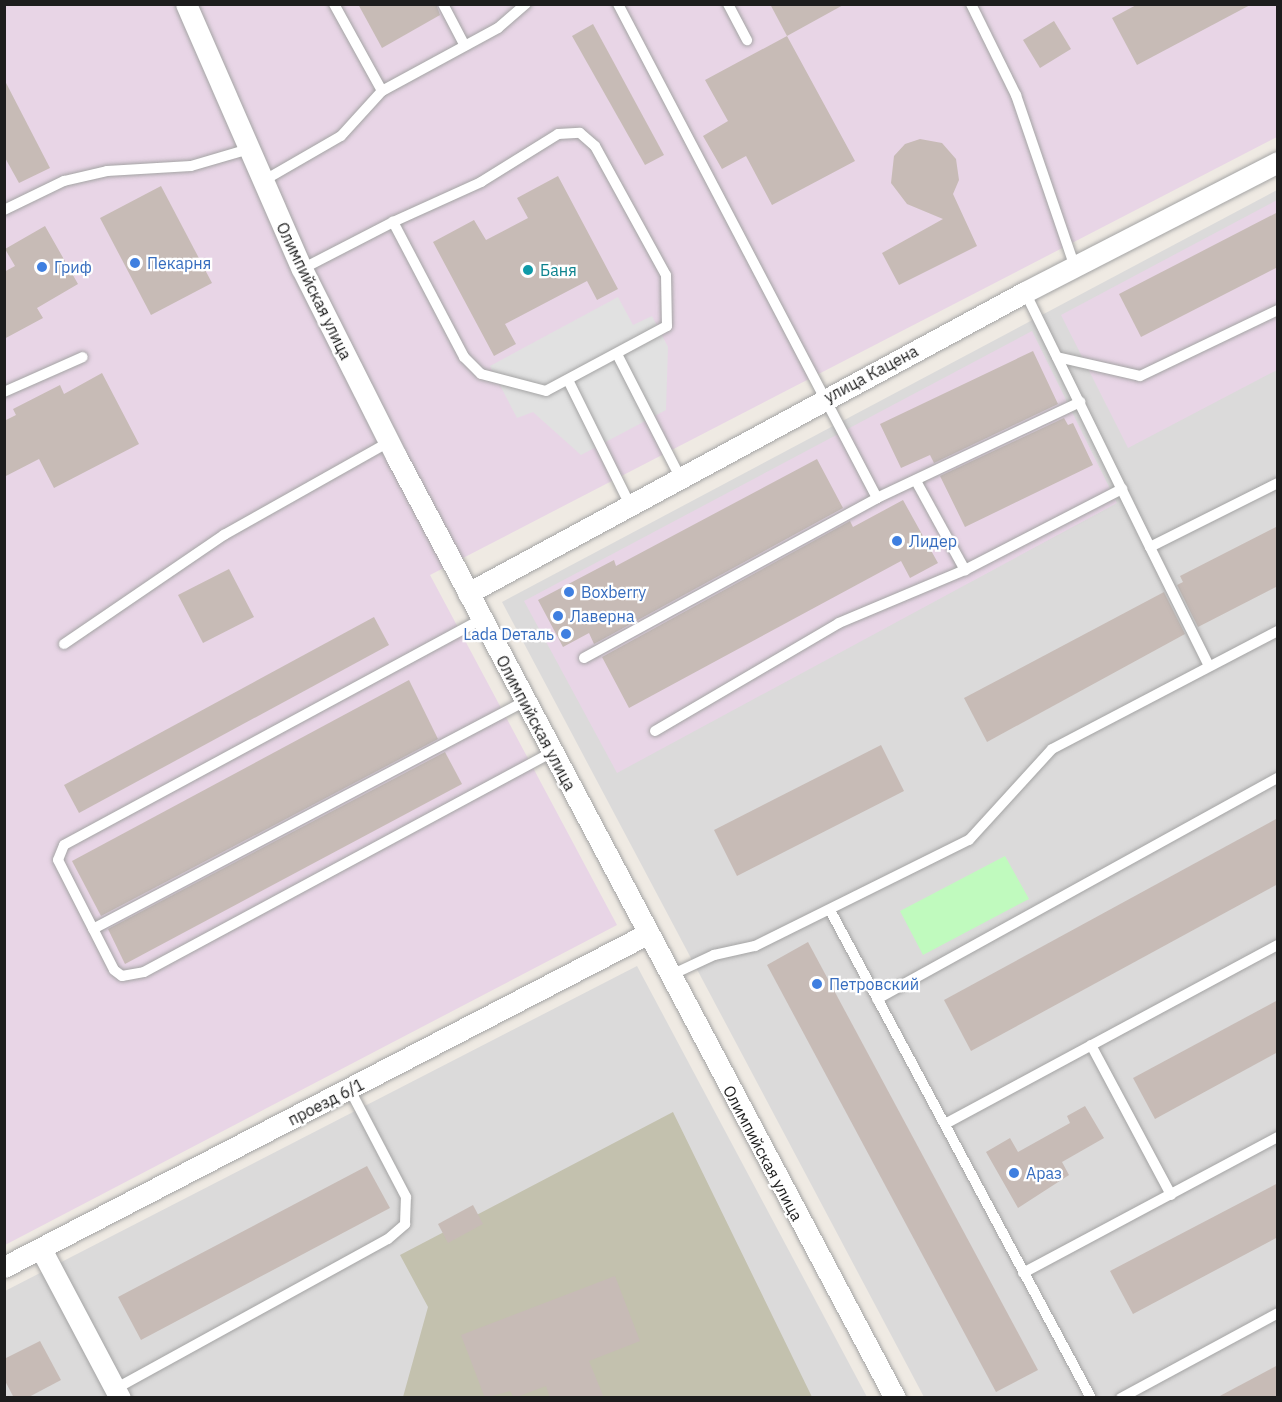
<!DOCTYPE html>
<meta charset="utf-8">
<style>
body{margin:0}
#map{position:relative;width:1282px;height:1402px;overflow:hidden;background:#efeae3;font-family:"IBM Plex Sans",sans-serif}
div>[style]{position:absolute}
.residential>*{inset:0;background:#dbdada}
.industrial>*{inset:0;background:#e8d5e6}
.construction>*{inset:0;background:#c3c1ae}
.park>*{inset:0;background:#c0fabe}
.parking>*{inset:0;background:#e1e1e1}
.building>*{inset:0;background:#c7bbb6}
.roads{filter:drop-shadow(0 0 2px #a4a4a4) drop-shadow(0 0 2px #a4a4a4)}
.lane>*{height:10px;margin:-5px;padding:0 5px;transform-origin:5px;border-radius:5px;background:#fff}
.street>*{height:21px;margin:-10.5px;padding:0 10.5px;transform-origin:10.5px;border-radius:10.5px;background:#fff}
.dots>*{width:16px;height:16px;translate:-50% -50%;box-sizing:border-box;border:3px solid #fff;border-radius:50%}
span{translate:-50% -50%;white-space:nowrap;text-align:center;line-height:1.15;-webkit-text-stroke:4.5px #fff;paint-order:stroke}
.shop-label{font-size:16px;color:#366cbe}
.left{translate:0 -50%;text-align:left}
.right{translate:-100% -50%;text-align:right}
.culture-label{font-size:16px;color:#0d838f}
.street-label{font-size:16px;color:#1d1d1d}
.frame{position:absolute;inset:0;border:6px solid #1d1d1d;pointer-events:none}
</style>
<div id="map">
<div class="residential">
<div style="clip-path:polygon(1277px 190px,1277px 1397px,924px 1397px,502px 602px)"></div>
<div style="clip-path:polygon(637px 966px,867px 1397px,5px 1398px,5px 1291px)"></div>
</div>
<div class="industrial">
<div style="clip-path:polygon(5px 5px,1277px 5px,1277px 137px,430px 575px,617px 925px,5px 1245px)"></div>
<div style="clip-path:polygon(1277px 200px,1277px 370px,1128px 448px,1061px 315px)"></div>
<div style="clip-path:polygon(1032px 331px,1117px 503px,617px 773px,524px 601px)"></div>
</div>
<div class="construction">
<div style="clip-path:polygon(673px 1112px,812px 1397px,403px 1397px,428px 1307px,400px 1255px)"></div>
</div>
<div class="park">
<div style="clip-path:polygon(1005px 856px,1029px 899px,923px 955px,900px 911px)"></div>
</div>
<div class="parking">
<div style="clip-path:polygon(618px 297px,633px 325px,652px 316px,668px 347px,666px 410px,581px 455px,533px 412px,517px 418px,490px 366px)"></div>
</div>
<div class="building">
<div style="clip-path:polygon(358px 4px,436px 4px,440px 15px,382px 48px)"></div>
<div style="clip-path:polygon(770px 4px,845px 4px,787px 36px)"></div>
<div style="clip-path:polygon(1138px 4px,1252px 4px,1137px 65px,1112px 18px)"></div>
<div style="clip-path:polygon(1054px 21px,1071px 49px,1040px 68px,1023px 40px)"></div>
<div style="clip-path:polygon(593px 24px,664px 155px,645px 165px,572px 36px)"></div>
<div style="clip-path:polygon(787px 36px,855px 161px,772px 205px,746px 156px,722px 169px,703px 136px,728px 121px,705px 80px)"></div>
<div style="clip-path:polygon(4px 79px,50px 168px,19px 183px,4px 156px)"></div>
<div style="clip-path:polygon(920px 139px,942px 143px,956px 159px,959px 180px,953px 194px,977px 246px,899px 285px,882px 253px,943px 219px,907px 204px,891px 183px,894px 156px,905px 144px)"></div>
<div style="clip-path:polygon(558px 176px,618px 289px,597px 300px,587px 281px,505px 324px,516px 344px,494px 356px,433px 242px,474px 220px,486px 240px,528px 218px,517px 198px)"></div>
<div style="clip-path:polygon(161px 186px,212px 283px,151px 315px,100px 218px)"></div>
<div style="clip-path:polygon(1278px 212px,1278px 267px,1141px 337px,1119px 294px)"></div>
<div style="clip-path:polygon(45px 226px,78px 284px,37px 308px,43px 318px,4px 339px,4px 272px,15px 266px,5px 249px)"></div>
<div style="clip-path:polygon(1033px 351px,1058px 404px,934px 463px,930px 455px,901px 468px,880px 424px)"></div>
<div style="clip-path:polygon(102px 373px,139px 444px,54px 488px,39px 459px,4px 477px,4px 421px,16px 415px,13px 409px,60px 385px,64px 394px)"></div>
<div style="clip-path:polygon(1064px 418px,1068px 425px,1073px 423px,1093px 465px,965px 527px,940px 476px)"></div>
<div style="clip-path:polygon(817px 459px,843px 508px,594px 644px,589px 633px,563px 647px,538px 600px,614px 560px,616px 566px)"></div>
<div style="clip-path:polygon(903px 500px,938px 563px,910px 578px,901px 561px,629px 708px,602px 657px,850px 521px,853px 527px)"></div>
<div style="clip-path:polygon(1278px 526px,1278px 586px,1198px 627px,1177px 585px,1183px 582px,1180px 576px)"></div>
<div style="clip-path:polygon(229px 569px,254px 617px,203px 643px,178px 595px)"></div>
<div style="clip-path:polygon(1164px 592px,1185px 634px,987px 742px,964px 698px)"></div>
<div style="clip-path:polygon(374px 617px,389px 645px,79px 813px,64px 785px)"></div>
<div style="clip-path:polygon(409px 680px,438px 739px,101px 916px,72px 861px)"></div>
<div style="clip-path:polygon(881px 745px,904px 791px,737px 876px,714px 830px)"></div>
<div style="clip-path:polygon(445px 752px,462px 784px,125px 964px,108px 929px)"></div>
<div style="clip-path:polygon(1278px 818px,1278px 884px,971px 1051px,944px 1000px)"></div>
<div style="clip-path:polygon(808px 942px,1038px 1370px,996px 1392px,767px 965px)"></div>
<div style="clip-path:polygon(1278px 1000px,1278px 1052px,1155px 1119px,1133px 1078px)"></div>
<div style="clip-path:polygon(1085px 1106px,1104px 1138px,1062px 1162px,1069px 1175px,1018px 1208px,986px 1152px,1010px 1138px,1018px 1152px,1070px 1123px,1067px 1116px)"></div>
<div style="clip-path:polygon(367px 1166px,390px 1208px,141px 1340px,118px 1297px)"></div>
<div style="clip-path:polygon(1278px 1183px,1278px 1237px,1133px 1314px,1110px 1271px)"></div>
<div style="clip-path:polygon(473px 1205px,483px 1224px,448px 1243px,438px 1224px)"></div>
<div style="clip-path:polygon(615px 1276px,640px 1341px,589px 1361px,604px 1398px,550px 1398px,546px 1386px,514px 1398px,510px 1391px,485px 1398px,461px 1335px)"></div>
<div style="clip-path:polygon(40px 1341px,61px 1380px,27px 1398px,14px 1398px,4px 1379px,4px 1359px)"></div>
<div style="clip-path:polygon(1278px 1365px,1278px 1398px,1216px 1398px)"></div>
</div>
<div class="roads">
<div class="lane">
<div style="left:334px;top:4px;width:99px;rotate:61.1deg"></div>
<div style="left:443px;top:4px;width:47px;rotate:62.4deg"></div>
<div style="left:618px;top:4px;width:558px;rotate:62.33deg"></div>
<div style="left:728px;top:4px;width:41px;rotate:62.2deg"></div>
<div style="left:971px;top:4px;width:102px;rotate:63.7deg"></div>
<div style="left:1016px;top:95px;width:182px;rotate:71.1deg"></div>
<div style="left:263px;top:181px;width:90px;rotate:-30deg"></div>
<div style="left:341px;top:136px;width:61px;rotate:-47.7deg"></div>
<div style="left:382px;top:91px;width:132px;rotate:-28.5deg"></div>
<div style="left:498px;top:28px;width:37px;rotate:-41deg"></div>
<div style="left:4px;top:210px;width:67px;rotate:-25.8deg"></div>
<div style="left:64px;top:181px;width:44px;rotate:-13.1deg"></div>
<div style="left:107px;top:171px;width:84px;rotate:-3.4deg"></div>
<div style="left:191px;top:166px;width:60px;rotate:-16.3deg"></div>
<div style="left:302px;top:269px;width:102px;rotate:-27.3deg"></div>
<div style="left:393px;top:222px;width:97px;rotate:-24.4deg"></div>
<div style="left:481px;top:182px;width:91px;rotate:-31.9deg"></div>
<div style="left:558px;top:134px;width:22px;rotate:-3deg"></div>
<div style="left:580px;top:133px;width:20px;rotate:41deg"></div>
<div style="left:595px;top:146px;width:147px;rotate:61.2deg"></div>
<div style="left:666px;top:275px;width:51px;rotate:88.9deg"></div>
<div style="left:667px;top:326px;width:137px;rotate:151.8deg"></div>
<div style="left:546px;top:391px;width:67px;rotate:-165.3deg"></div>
<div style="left:481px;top:374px;width:24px;rotate:-135deg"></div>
<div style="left:464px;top:357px;width:153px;rotate:-117.7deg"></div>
<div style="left:1025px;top:292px;width:284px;rotate:63.9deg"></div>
<div style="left:618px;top:356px;width:136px;rotate:62.9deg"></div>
<div style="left:1057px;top:357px;width:85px;rotate:12.9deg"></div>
<div style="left:1140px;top:376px;width:153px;rotate:-25.6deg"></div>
<div style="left:569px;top:382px;width:137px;rotate:63.6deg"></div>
<div style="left:4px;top:392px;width:86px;rotate:-23.9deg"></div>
<div style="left:916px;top:481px;width:102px;rotate:61.2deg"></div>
<div style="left:482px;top:619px;width:475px;rotate:151.6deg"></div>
<div style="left:64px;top:845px;width:16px;rotate:112deg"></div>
<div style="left:58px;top:860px;width:123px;rotate:63deg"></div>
<div style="left:114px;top:970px;width:10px;rotate:37deg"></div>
<div style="left:122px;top:976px;width:22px;rotate:-10deg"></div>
<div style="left:144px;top:972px;width:462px;rotate:-28.3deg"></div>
<div style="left:64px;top:644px;width:194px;rotate:-34.3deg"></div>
<div style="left:224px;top:535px;width:189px;rotate:-29.4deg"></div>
<div style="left:584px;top:658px;width:334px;rotate:-28.6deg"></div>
<div style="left:877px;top:498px;width:225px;rotate:-25.3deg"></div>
<div style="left:1209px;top:666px;width:133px;rotate:-116.4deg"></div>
<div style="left:1150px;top:547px;width:143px;rotate:-26.6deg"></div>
<div style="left:655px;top:731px;width:213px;rotate:-30.4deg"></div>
<div style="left:839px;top:623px;width:137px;rotate:-22.8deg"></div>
<div style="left:965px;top:570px;width:177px;rotate:-27.3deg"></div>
<div style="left:831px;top:912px;width:551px;rotate:61.85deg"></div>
<div style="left:93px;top:929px;width:488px;rotate:-27.8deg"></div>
<div style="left:669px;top:976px;width:50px;rotate:-25deg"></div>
<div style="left:714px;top:955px;width:42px;rotate:-12.4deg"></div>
<div style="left:755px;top:946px;width:239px;rotate:-26.4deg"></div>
<div style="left:969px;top:840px;width:123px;rotate:-47.6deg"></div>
<div style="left:1052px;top:749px;width:255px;rotate:-27.6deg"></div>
<div style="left:877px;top:999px;width:458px;rotate:-28.9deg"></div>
<div style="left:1091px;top:1045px;width:170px;rotate:61.9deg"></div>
<div style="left:945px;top:1124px;width:378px;rotate:-28.3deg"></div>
<div style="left:1023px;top:1273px;width:289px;rotate:-28.1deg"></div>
<div style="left:115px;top:1389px;width:311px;rotate:-28.8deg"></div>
<div style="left:388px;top:1239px;width:23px;rotate:-41deg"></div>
<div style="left:405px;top:1224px;width:27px;rotate:-88deg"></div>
<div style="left:406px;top:1197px;width:121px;rotate:-117.6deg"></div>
<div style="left:1121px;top:1398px;width:179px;rotate:-28.4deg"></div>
</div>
<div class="street">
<div style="left:186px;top:4px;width:289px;rotate:66.4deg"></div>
<div style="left:302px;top:269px;width:209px;rotate:63.3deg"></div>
<div style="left:396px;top:456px;width:1066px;rotate:62.09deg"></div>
<div style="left:468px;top:593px;width:633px;rotate:-28.39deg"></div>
<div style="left:1025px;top:292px;width:284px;rotate:-27.2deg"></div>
<div style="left:41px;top:1249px;width:169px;rotate:62.1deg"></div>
<div style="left:4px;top:1267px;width:724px;rotate:-27.38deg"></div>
</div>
</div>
<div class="dots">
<div style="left:135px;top:263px;background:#3f7fe0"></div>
<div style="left:42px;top:267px;background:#3f7fe0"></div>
<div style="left:528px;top:270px;background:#0f9aa8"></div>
<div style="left:897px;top:541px;background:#3f7fe0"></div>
<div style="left:569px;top:592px;background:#3f7fe0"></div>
<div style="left:558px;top:616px;background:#3f7fe0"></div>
<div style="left:566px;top:634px;background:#3f7fe0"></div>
<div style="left:817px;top:984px;background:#3f7fe0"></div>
<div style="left:1014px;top:1173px;background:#3f7fe0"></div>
</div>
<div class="shop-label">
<span class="left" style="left:147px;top:263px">Пекарня</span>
<span class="left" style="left:54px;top:267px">Гриф</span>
<span class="left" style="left:909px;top:541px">Лидер</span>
<span class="left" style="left:581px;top:592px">Boxberry</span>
<span class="left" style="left:570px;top:616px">Лаверна</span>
<span class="right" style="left:554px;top:634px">Lada Dеталь</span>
<span class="left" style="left:829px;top:984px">Петровский</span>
<span class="left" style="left:1026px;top:1173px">Араз</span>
</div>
<div class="culture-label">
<span class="left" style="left:540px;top:270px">Баня</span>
</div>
<div class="street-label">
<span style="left:314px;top:291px;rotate:64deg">Олимпийская улица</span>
<span style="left:871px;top:374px;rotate:-28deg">улица Кацена</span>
<span style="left:536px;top:723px;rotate:62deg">Олимпийская улица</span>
<span style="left:326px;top:1102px;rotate:-27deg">проезд 6/1</span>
<span style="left:763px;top:1153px;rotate:62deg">Олимпийская улица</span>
</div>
<div class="frame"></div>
</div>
